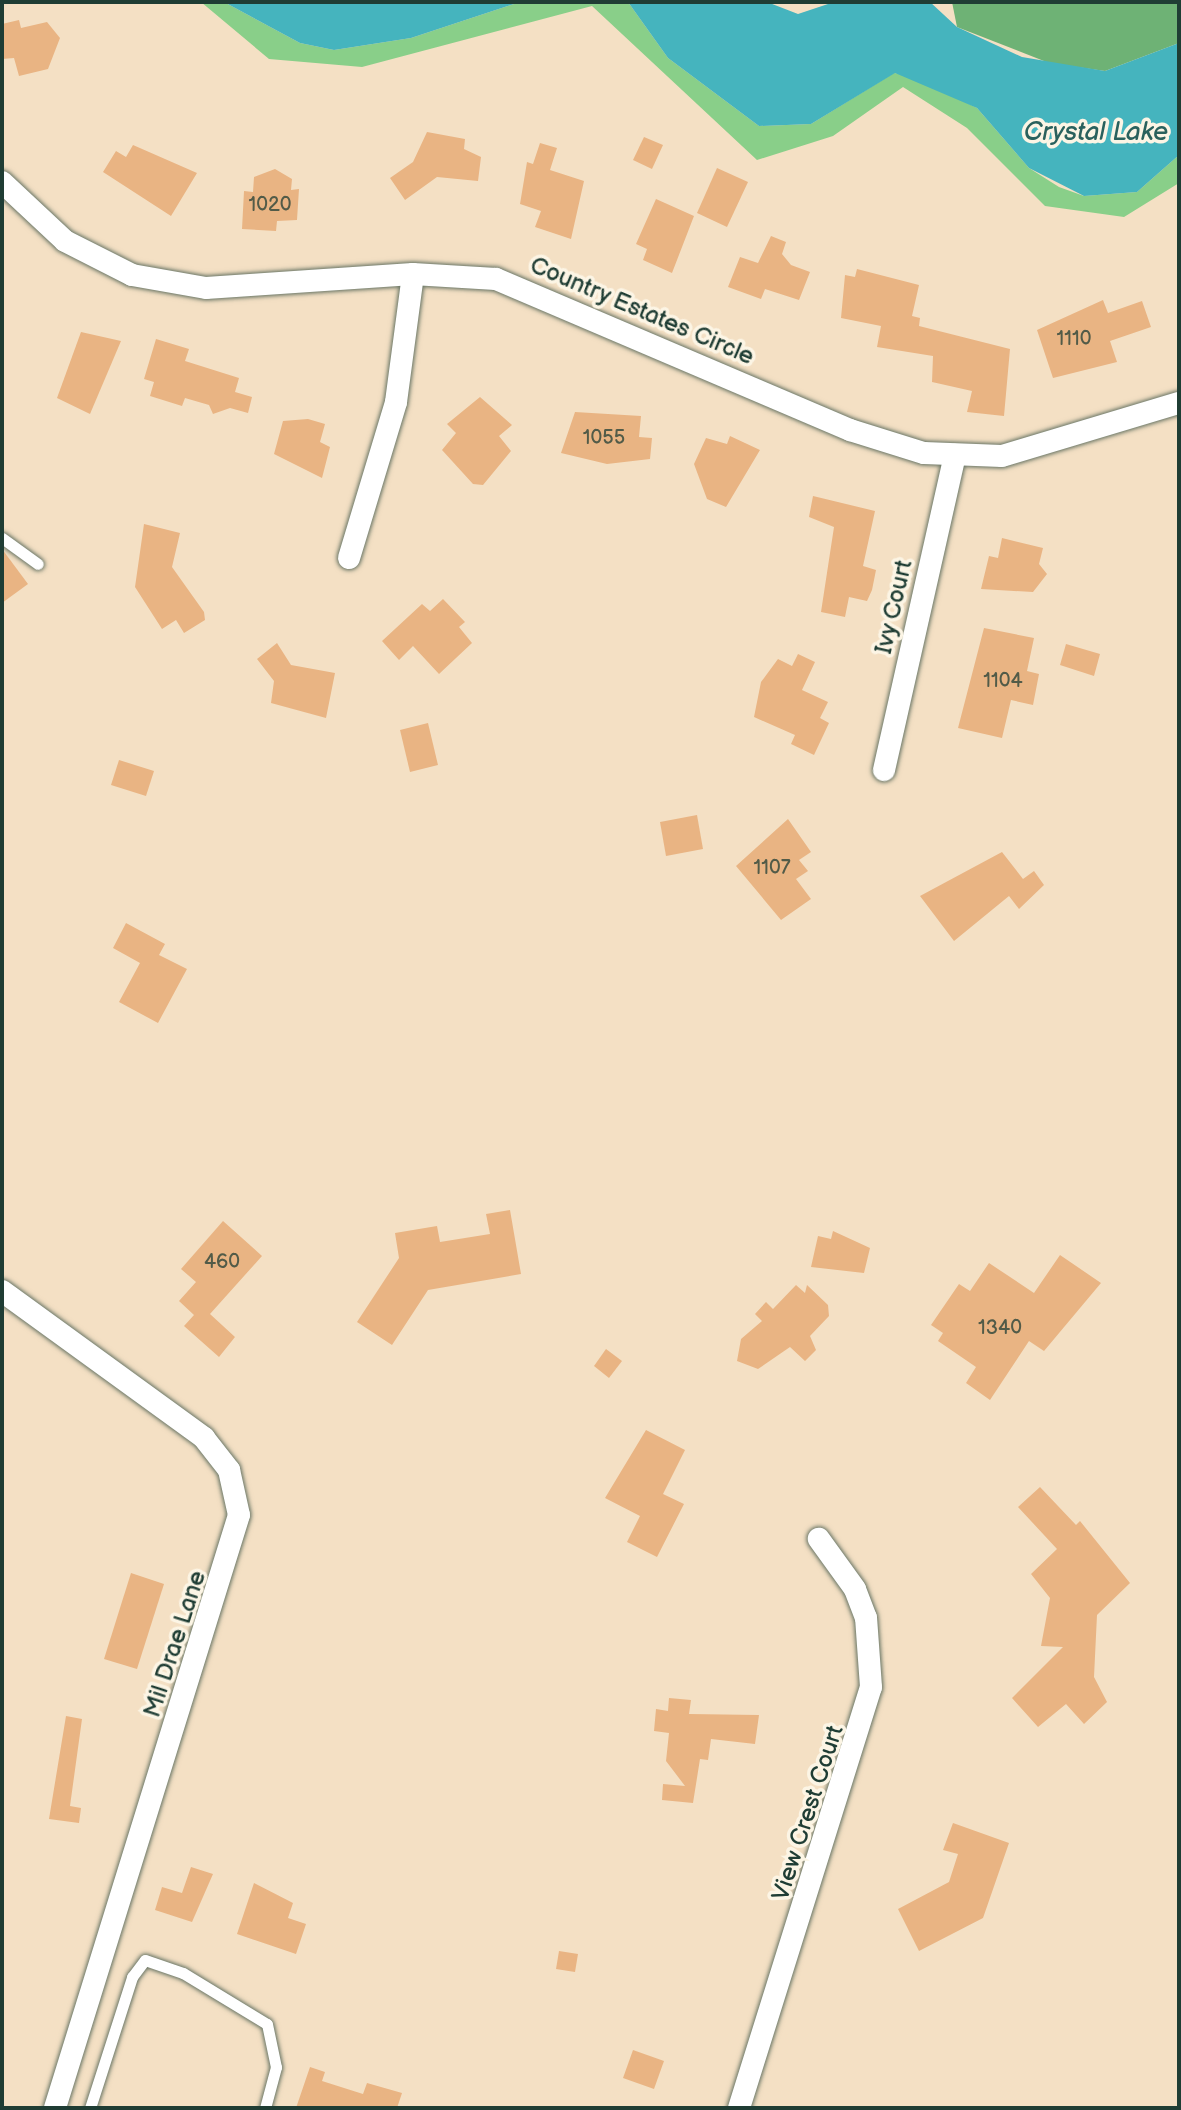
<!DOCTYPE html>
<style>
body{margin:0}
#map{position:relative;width:1181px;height:2110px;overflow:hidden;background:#f4e0c4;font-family:"Balsamiq Sans",sans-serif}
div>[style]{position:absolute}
.green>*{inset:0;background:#89cf89}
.forest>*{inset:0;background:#6eb275}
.water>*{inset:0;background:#45b4be}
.building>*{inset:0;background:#e9b483}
.roads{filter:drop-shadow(0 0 2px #6a7666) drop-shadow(0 0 2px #6a7666)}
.service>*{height:11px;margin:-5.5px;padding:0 5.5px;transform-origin:5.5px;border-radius:5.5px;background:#fff}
.minor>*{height:22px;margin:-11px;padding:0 11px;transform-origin:11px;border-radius:11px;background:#fff}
span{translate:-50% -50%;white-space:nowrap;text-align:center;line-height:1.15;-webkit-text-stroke:7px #fcf5e5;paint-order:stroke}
.number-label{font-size:20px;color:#525b48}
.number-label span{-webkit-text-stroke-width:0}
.street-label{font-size:24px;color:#1f3d34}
.water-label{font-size:26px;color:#2a615d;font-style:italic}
.frame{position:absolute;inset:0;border:4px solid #1f3d34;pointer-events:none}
</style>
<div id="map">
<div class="green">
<div style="clip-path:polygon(201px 2px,224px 2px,300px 43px,334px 50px,411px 38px,520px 2px,628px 2px,668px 58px,759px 126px,811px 124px,894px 73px,913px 75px,977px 108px,1029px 168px,1059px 187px,1084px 196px,1137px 192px,1179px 155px,1179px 183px,1124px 217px,1045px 206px,967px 128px,903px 87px,833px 136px,757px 160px,592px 6px,362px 67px,269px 59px)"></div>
</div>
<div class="forest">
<div style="clip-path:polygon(952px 2px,1179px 2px,1179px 43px,1105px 71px,1049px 63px,957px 27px)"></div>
</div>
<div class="water">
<div style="clip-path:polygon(224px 2px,520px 2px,411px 38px,334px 50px,300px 43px)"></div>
<div style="clip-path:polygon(628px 2px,767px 2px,798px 14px,834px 2px,930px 2px,957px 27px,1022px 57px,1105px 71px,1179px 43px,1179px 155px,1137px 192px,1084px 196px,1029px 168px,977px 108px,895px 73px,811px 124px,759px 126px,668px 58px)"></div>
</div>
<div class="building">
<div style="clip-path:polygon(19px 20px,21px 28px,47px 22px,60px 38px,48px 69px,19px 76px,14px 58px,2px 59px,2px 24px)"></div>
<div style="clip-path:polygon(427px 132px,465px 139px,464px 149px,481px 157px,478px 181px,437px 177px,405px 200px,390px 178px,413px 162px)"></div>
<div style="clip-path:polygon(644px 137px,663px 145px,652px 169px,633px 160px)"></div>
<div style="clip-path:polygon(540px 143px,557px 148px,550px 170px,584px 181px,571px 239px,535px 227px,541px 211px,520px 204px,527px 162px,533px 164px)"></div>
<div style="clip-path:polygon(133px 145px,197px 173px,171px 216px,103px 172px,116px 151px,126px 157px)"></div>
<div style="clip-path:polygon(717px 168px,748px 182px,727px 227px,697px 213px)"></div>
<div style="clip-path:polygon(275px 169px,292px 179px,291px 190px,299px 189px,297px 220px,277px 221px,276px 231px,242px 229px,244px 191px,253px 192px,254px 177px)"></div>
<div style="clip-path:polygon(656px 199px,694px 216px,672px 273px,643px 260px,647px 249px,636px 244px)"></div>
<div style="clip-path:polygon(771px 236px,786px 242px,782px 254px,791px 265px,810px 272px,799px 300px,765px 289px,761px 299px,728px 287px,740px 257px,758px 263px)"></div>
<div style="clip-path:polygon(857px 269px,919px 285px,912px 316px,920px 318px,919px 326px,1010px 349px,1004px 416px,967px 412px,972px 391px,932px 382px,933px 356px,877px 347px,881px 326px,841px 318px,845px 275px,855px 277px)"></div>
<div style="clip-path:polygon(1103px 300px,1108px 313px,1142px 301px,1151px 327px,1110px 341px,1117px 362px,1053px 378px,1037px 330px)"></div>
<div style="clip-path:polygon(81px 332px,121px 341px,90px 414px,57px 398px)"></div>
<div style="clip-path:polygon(156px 339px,189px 349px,185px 361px,239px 378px,235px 392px,252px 397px,248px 413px,230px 408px,213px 414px,209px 405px,185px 398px,182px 406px,150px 396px,154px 382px,144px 379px)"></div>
<div style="clip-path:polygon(480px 397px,512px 425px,499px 436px,511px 451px,483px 485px,473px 484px,442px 450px,456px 433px,447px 424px)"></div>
<div style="clip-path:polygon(575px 412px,641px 416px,639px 437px,652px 438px,650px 459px,607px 464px,561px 453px)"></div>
<div style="clip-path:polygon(308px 419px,325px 424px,320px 442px,330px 447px,322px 478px,274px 454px,283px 421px)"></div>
<div style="clip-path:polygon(730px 436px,760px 450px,726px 507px,707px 499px,694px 464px,706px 438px,727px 444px)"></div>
<div style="clip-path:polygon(813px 496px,875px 511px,863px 566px,876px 570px,872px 590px,867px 601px,849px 597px,845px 617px,821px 612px,834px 527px,809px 517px)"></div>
<div style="clip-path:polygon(144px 524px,180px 533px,172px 567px,204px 612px,205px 620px,184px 633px,176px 620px,162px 629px,135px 587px)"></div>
<div style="clip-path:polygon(1002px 538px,1043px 548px,1039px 564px,1047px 574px,1033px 592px,981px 589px,989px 556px,998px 558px)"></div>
<div style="clip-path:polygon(2px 549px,28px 584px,2px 603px)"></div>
<div style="clip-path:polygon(443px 599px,465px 622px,459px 627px,472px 643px,439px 674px,413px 646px,399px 660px,382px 641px,422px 604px,430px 611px)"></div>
<div style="clip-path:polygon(984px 628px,1034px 638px,1027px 671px,1039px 674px,1033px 705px,1011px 700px,1002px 738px,958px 728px)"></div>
<div style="clip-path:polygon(277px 643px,291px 665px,335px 673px,326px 718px,271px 703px,274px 681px,257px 659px)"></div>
<div style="clip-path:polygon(1066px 644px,1100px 654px,1094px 676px,1060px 665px)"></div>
<div style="clip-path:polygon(798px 654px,815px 662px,802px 690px,828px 702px,820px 718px,829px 723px,814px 755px,791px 744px,795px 735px,754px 717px,761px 682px,778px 659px,792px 666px)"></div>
<div style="clip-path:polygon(428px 723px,438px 765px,410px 772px,400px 730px)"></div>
<div style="clip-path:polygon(119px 760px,154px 771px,146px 796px,111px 785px)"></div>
<div style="clip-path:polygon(697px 815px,703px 849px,666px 856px,660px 822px)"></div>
<div style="clip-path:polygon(788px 819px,811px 852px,799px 860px,808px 871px,796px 879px,811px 899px,781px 920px,736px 866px)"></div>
<div style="clip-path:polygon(1002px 852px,1023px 879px,1034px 871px,1044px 885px,1019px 909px,1009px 896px,954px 941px,920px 896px)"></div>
<div style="clip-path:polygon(126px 923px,165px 944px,159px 955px,187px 969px,158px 1023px,119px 1002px,140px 963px,113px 948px)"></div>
<div style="clip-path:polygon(510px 1210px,521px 1274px,428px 1290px,392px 1345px,357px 1322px,399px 1258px,395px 1233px,437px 1226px,440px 1242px,490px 1234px,486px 1214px)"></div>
<div style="clip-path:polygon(223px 1221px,262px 1256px,210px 1314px,235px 1337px,219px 1357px,184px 1326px,194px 1315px,179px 1301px,196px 1282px,181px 1269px)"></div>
<div style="clip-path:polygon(833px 1231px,870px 1248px,864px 1273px,811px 1267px,818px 1236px,831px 1239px)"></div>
<div style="clip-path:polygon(1060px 1255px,1101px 1283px,1044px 1351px,1029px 1341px,990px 1400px,966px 1383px,976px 1367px,938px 1341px,943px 1333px,931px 1325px,959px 1284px,970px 1291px,989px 1263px,1034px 1293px)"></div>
<div style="clip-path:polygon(796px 1285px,805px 1293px,807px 1285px,828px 1305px,829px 1316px,810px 1336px,816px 1350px,805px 1361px,790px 1347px,758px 1369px,737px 1361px,741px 1339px,762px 1321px,755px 1314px,766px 1302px,773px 1309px)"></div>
<div style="clip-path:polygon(606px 1349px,622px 1361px,609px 1378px,594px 1366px)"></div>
<div style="clip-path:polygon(646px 1430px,685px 1450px,663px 1494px,684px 1504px,657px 1557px,627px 1542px,640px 1516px,605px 1498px)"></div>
<div style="clip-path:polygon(1040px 1487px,1076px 1525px,1080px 1521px,1130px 1583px,1097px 1615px,1094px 1677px,1107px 1702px,1084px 1724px,1066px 1704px,1038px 1727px,1012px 1698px,1063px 1647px,1041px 1646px,1050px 1598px,1031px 1574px,1057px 1549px,1018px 1507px)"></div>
<div style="clip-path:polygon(131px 1573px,164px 1584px,137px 1669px,104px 1659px)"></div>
<div style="clip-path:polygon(669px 1698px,691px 1700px,689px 1714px,759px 1715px,755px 1744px,711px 1739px,708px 1760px,700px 1759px,693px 1803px,662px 1800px,663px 1784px,685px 1786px,666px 1761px,669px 1733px,654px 1731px,656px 1709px,668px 1711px)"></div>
<div style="clip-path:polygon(66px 1716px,82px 1719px,70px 1806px,81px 1808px,79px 1823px,49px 1819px)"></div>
<div style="clip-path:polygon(953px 1823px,1009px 1843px,983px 1918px,919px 1951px,898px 1909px,949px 1882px,958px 1854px,943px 1850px)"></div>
<div style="clip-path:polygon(191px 1867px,213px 1874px,192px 1922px,155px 1910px,162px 1887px,182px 1893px)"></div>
<div style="clip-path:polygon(254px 1883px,293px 1903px,288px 1918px,306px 1924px,296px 1954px,237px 1934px)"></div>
<div style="clip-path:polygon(559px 1951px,578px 1954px,575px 1972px,556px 1969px)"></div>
<div style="clip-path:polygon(633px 2050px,664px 2061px,654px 2089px,623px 2078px)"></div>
<div style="clip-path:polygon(310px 2067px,325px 2072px,322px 2081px,363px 2094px,367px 2083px,402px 2093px,397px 2108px,296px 2108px)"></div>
</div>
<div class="roads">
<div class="service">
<div style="left:2px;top:538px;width:44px;rotate:35.8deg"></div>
<div style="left:90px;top:2108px;width:138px;rotate:-72.2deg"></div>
<div style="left:132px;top:1977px;width:21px;rotate:-53deg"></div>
<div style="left:145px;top:1960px;width:40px;rotate:18.9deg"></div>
<div style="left:183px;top:1973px;width:98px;rotate:31.3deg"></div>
<div style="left:267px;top:2024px;width:44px;rotate:78.2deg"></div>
<div style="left:276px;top:2067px;width:42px;rotate:105deg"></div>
</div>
<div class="minor">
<div style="left:2px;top:182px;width:86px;rotate:43.1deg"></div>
<div style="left:65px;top:241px;width:75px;rotate:26.9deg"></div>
<div style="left:132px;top:275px;width:75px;rotate:10deg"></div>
<div style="left:206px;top:288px;width:207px;rotate:-3.9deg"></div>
<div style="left:413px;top:274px;width:83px;rotate:3.4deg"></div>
<div style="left:496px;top:279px;width:385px;rotate:23.1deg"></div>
<div style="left:850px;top:430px;width:77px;rotate:17.3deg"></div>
<div style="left:924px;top:453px;width:78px;rotate:2.2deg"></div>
<div style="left:1002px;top:456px;width:185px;rotate:-16.7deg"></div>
<div style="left:349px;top:558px;width:163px;rotate:-73.2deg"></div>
<div style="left:396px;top:402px;width:129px;rotate:-82.4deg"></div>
<div style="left:884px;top:770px;width:323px;rotate:-77.3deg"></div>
<div style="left:2px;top:1291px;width:250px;rotate:36deg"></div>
<div style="left:204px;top:1438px;width:41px;rotate:52deg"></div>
<div style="left:229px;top:1470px;width:46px;rotate:77.5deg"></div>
<div style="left:239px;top:1515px;width:621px;rotate:107.24deg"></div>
<div style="left:739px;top:2108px;width:441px;rotate:-72.6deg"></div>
<div style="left:871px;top:1687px;width:69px;rotate:-94.1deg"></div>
<div style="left:866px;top:1618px;width:31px;rotate:-111deg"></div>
<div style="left:855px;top:1589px;width:62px;rotate:-125.8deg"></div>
</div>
</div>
<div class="number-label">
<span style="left:270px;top:205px">1020</span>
<span style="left:1074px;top:339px">1110</span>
<span style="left:604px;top:438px">1055</span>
<span style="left:1003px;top:681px">1104</span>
<span style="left:772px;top:868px">1107</span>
<span style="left:222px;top:1262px">460</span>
<span style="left:1000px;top:1328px">1340</span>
</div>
<div class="street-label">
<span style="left:642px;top:311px;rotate:23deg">Country Estates Circle</span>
<span style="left:894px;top:607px;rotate:-77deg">Ivy Court</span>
<span style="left:175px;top:1644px;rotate:-72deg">Mil Drae Lane</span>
<span style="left:808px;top:1813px;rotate:-72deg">View Crest Court</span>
</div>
<div class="water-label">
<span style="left:1096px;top:133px">Crystal Lake</span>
</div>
<div class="frame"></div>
</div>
